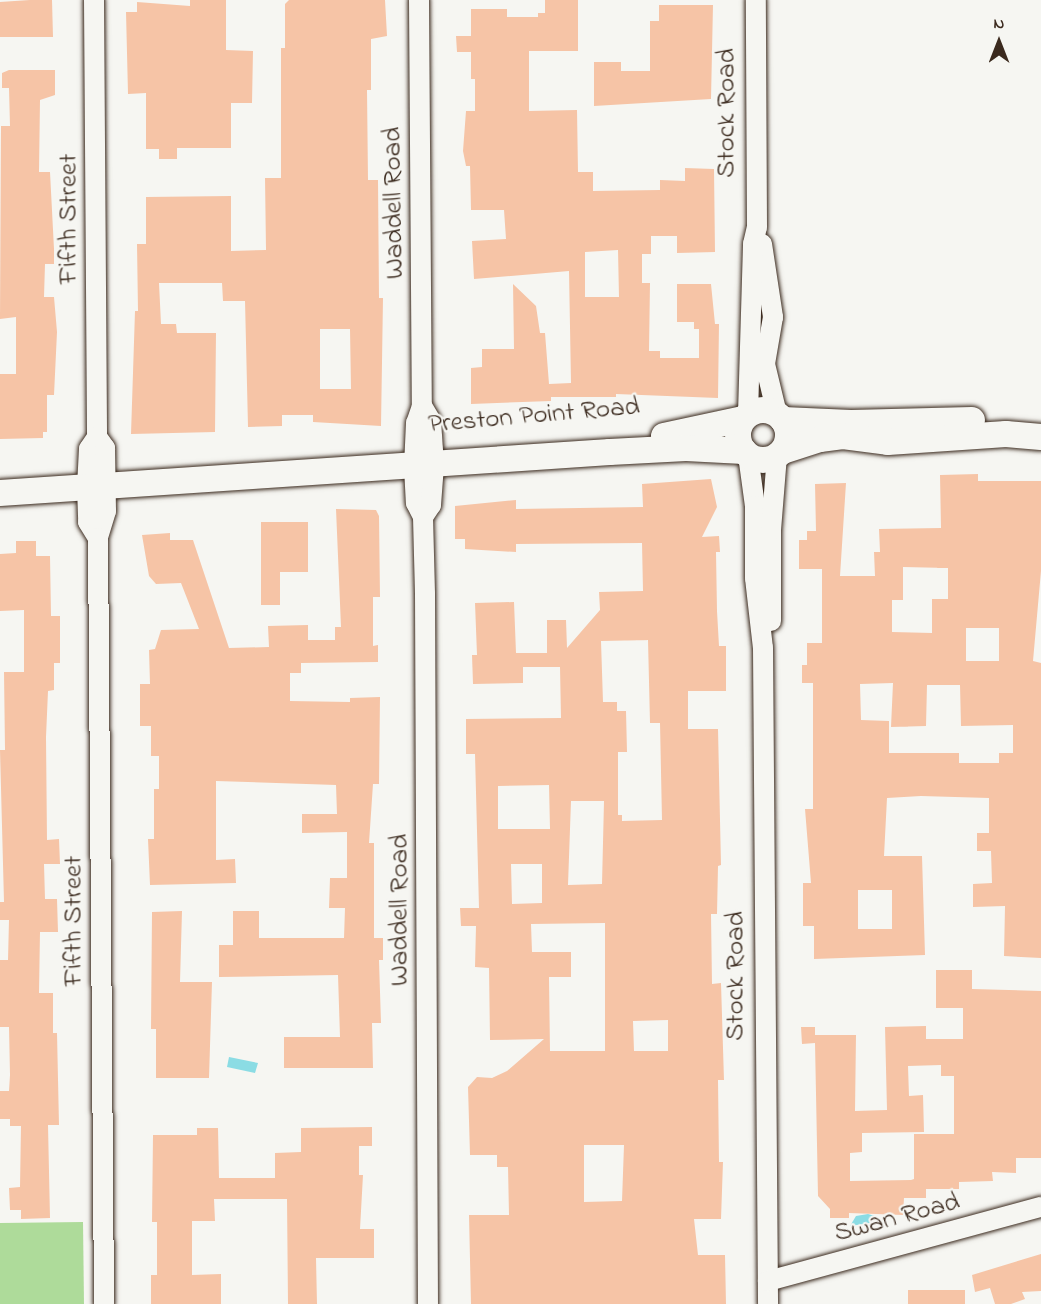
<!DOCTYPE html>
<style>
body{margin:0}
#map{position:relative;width:1041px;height:1304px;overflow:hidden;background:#f6f6f2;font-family:"Indie Flower",sans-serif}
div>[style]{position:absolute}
.green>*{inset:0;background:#aedb9a}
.water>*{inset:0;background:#8bdce4}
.building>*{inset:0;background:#f6c4a6}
.roads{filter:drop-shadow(0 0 2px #3b2a1e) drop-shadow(0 0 2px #3b2a1e)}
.minor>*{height:20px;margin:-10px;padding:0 10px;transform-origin:10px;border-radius:10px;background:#f6f6f2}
.major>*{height:26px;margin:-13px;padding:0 13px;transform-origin:13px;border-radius:13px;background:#f6f6f2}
.major>.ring{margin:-13px;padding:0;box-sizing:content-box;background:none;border:26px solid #f6f6f2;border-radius:50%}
span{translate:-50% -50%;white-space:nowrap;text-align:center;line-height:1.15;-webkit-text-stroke:4.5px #f6f6f2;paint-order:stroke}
.street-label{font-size:27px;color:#3b2a1e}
.north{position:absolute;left:969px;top:12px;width:60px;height:60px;-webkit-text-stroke:4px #f6f6f2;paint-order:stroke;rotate:0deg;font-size:16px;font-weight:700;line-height:24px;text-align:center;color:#3b2a1e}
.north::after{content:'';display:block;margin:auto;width:21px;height:27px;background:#3b2a1e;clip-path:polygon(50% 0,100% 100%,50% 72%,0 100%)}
</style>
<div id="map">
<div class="green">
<div style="clip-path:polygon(83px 1222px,84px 1304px,0 1304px,0 1223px)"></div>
</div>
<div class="water">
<div style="clip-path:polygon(229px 1057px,258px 1063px,255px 1073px,227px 1067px)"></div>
<div style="clip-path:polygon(868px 1214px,878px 1217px,877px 1222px,850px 1226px,856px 1216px)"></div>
</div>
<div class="building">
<div style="clip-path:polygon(30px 0,52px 0,53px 37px,0 37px,0 2px)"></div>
<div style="clip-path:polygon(190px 0,226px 0,226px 50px,253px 51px,252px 103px,231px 103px,231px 148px,177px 148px,177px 159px,159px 159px,159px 149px,146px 149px,146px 93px,128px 94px,126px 12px,137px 12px,137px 2px,190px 6px)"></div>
<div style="clip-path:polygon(evenodd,289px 0,385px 0,387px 36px,371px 39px,371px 90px,367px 90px,368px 180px,378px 180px,379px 298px,383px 298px,381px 426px,313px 422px,313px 415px,282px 415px,282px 426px,248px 427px,245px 301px,223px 301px,222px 283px,159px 283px,161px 324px,176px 324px,177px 333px,216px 333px,215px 432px,131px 434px,135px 311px,138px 311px,137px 244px,146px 244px,146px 197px,231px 196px,231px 251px,266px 250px,265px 178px,281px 178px,281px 48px,285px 48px,285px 4px,289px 0,320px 329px,350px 329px,351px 389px,320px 389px,320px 329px)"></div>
<div style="clip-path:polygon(evenodd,545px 0,578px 0,578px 51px,529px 51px,529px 111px,577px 110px,578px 172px,593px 172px,593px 191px,660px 190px,660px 180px,685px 181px,685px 168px,714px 169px,715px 252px,677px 253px,677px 236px,651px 236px,651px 254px,642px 254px,642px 283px,650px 283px,649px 351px,660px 351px,660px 358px,699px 358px,699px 329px,694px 329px,694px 322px,677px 322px,677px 284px,711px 284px,715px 324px,719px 324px,718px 398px,616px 394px,616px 397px,551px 397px,551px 401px,471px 404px,471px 368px,482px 367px,482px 349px,514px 349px,513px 284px,536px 306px,540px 333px,545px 333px,549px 384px,571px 383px,569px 271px,474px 279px,472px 241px,506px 239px,504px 210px,471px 210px,470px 166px,466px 166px,463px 151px,466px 111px,475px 111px,475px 79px,471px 79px,471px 52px,457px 52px,456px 36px,471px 36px,471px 9px,507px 9px,507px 17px,538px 17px,538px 13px,545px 13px,545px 0,618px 250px,619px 297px,585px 297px,585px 252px,618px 250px)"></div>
<div style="clip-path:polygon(659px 5px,713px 5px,711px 99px,594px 106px,594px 62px,621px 62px,621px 71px,650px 71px,650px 21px,659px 21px)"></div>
<div style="clip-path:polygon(9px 70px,55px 70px,55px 95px,40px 100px,39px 172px,50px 172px,54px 249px,54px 264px,45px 264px,44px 297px,54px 297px,57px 332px,54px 395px,47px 395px,47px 432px,43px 432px,43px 438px,0 439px,0 374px,16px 374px,16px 317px,0 319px,1px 126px,10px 126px,9px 88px,2px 88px,2px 73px)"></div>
<div style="clip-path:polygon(evenodd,978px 474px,978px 481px,1041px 481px,1041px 571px,1033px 661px,1041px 663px,1041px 958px,1004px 956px,1005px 906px,973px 907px,973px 884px,992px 883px,991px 851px,977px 851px,977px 833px,989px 833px,989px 798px,921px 796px,887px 798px,884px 856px,922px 856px,925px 955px,814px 959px,814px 926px,803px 926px,803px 883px,811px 883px,805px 809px,813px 809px,813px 683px,802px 683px,802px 665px,807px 665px,807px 643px,822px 643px,822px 569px,799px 569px,799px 540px,807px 540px,807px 531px,816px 531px,815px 484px,846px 483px,840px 576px,875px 576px,874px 552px,880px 552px,879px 529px,941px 528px,940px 475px,978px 474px,903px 567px,948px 568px,948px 599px,932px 599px,932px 633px,892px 632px,892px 600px,903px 600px,903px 567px,978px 474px,966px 628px,999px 628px,999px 661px,966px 661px,966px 628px,978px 474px,893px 683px,891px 727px,926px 726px,927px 685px,960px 685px,961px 726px,1013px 725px,1013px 753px,999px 753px,999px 763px,959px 763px,959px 753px,889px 753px,889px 721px,861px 720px,860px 684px,893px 683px,978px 474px,858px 890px,892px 890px,892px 929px,858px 929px,858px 890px)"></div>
<div style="clip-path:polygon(evenodd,711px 479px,717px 507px,702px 537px,719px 536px,720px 552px,716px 552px,717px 611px,719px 646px,726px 646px,726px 691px,688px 691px,688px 729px,718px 729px,721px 865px,718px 866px,717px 914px,711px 914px,712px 984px,721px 983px,724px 1080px,718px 1080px,719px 1162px,723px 1162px,721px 1219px,694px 1219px,698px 1255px,725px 1255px,726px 1304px,471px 1304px,469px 1215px,509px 1215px,508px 1167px,497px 1167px,497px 1155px,470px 1155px,468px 1087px,477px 1077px,492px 1078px,507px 1071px,544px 1039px,490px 1040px,489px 968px,475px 967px,476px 926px,461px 926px,460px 908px,479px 908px,475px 754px,466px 754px,466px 719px,561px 718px,560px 667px,523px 667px,523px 683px,473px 684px,472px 655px,477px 655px,475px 603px,514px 602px,516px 653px,547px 653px,547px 620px,566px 620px,567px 648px,600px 610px,599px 592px,643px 591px,642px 543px,516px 544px,516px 552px,465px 549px,465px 539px,455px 539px,455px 506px,516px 500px,516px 509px,643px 507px,642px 484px,711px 479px,648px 640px,650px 723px,660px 723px,662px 820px,622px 821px,622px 815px,618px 815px,618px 752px,627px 752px,626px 711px,617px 711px,617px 702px,603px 702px,601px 641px,648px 640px,711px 479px,549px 785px,550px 829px,498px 829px,498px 786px,549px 785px,711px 479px,571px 801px,604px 801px,602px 884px,568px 885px,571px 801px,711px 479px,511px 864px,542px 864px,542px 903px,512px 904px,511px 864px,711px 479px,605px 923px,605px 1051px,550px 1051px,549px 977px,571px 977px,571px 952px,532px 952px,531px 924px,605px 923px,711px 479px,668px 1020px,668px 1051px,634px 1051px,633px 1021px,668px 1020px,711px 479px,584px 1145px,624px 1145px,622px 1201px,584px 1202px,584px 1145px)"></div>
<div style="clip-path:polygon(336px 509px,376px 510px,379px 516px,380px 597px,373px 597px,373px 646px,378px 645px,378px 662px,301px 663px,301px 673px,290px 673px,290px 701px,350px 702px,350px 698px,380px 697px,379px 784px,373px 784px,369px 843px,374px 843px,374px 938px,383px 938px,383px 960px,379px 960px,381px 1023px,372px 1023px,373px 1068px,284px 1068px,284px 1037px,340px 1037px,338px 975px,219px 977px,219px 945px,233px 945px,233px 911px,259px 911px,259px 938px,344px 938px,345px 908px,329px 908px,330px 878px,347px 878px,347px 832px,302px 833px,302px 814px,337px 814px,336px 785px,216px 781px,216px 860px,235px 859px,236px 883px,150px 885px,148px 839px,154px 839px,154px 789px,159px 789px,159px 756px,151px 756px,151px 726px,140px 726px,140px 684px,150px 684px,149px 650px,155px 649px,161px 630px,199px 629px,181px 583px,156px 584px,149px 576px,142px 535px,170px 533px,170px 540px,193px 540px,229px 648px,269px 647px,268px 626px,308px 625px,308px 640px,335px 640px,335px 627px,341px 627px)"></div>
<div style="clip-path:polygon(261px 522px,308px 522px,308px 572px,280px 572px,280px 605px,261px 605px)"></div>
<div style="clip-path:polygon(16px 541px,36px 541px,36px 556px,50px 556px,51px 616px,60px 616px,60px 663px,54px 663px,54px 690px,48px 691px,46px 737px,47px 840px,59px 839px,60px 864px,44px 864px,45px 899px,57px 899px,58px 932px,40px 932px,39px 993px,53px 993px,53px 1033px,57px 1033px,59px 1125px,48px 1125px,50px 1218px,21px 1219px,21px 1210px,10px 1210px,9px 1188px,20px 1187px,21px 1126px,10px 1126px,10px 1119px,0 1119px,0 1091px,9px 1091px,10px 1075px,9px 1027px,0 1027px,0 960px,8px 960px,9px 920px,0 920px,0 902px,4px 902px,0 750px,5px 750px,4px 672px,24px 672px,24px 610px,0 611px,0 554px,16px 553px)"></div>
<div style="clip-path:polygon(182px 911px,180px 982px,212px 982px,209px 1078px,156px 1078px,156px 1029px,151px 1029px,152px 912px)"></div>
<div style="clip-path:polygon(evenodd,936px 970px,972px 970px,972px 989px,1041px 991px,1041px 1158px,1016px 1158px,1016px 1173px,992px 1172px,993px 1181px,959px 1182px,959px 1189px,926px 1189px,926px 1198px,904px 1198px,903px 1215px,849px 1213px,849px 1218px,830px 1218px,830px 1209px,818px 1196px,815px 1043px,802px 1044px,801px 1027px,815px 1027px,815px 1035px,856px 1035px,855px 1111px,887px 1110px,885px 1027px,926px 1026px,926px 1039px,963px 1039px,963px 1008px,936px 1008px,936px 970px,941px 1065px,941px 1076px,954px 1076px,954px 1134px,914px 1134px,914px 1179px,911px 1180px,850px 1181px,850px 1153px,862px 1152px,862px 1133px,924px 1132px,923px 1095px,909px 1096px,908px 1066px,941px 1065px)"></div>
<div style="clip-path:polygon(372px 1127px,372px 1146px,359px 1146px,359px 1175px,363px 1175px,360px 1229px,374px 1229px,374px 1258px,316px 1258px,317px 1304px,288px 1304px,287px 1199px,214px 1199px,215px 1221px,192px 1221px,192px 1275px,221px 1274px,221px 1304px,151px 1304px,151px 1275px,157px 1275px,157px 1222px,152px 1222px,153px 1135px,197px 1135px,197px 1128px,218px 1128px,219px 1178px,275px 1178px,275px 1153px,301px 1152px,301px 1128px)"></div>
<div style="clip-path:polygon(1041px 1254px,1041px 1291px,1022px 1292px,1025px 1299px,1011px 1304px,995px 1304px,990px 1288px,975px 1292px,972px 1275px)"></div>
<div style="clip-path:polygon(908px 1290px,965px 1290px,965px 1304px,908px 1304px)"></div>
</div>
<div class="roads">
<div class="minor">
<div style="left:94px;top:0;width:437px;rotate:89.6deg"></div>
<div style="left:97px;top:437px;width:14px;rotate:124deg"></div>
<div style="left:89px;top:449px;width:38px;rotate:93deg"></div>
<div style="left:87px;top:487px;width:35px;rotate:88deg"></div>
<div style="left:88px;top:522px;width:19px;rotate:58deg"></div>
<div style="left:419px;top:0;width:406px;rotate:89.6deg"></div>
<div style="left:422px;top:406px;width:18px;rotate:109deg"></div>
<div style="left:416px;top:423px;width:44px;rotate:92.6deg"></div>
<div style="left:414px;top:467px;width:36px;rotate:87deg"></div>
<div style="left:416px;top:503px;width:16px;rotate:63deg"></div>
<div style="left:423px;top:517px;width:77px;rotate:88.5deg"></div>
<div style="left:425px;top:594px;width:710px;rotate:89.76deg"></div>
<div style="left:762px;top:244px;width:74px;rotate:81.4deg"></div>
<div style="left:773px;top:317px;width:48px;rotate:99.7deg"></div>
<div style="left:765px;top:364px;width:51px;rotate:76.5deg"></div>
<div style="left:422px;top:406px;width:17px;rotate:59deg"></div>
<div style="left:431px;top:421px;width:44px;rotate:86.1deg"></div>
<div style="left:434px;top:465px;width:40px;rotate:94.3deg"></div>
<div style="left:431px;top:505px;width:14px;rotate:124deg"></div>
<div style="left:748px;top:414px;width:170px;rotate:-88.3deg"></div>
<div style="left:753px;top:244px;width:17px;rotate:-77deg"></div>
<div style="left:757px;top:227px;width:227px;rotate:-90.3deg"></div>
<div style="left:97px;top:437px;width:14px;rotate:54deg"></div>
<div style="left:105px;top:448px;width:63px;rotate:89.1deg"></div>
<div style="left:106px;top:511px;width:28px;rotate:107deg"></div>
<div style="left:98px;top:538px;width:766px;rotate:89.55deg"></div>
<div style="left:748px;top:455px;width:51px;rotate:82.2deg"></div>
<div style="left:755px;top:506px;width:72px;rotate:90deg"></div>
<div style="left:755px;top:578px;width:70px;rotate:83.5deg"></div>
<div style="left:763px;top:648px;width:656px;rotate:89.56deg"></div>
<div style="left:771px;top:621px;width:91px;rotate:-90deg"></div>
<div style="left:771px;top:530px;width:75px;rotate:-85.4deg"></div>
<div style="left:768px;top:1281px;width:283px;rotate:-15.2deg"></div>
</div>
<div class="major">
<div class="ring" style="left:738px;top:410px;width:24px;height:24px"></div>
<div style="left:783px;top:420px;width:68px;rotate:2.5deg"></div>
<div style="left:851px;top:423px;width:121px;rotate:-1.4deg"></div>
<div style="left:664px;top:436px;width:81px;rotate:-12.1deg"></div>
<div style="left:783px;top:451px;width:39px;rotate:-18deg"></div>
<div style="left:820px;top:439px;width:23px;rotate:-7deg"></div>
<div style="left:843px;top:436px;width:45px;rotate:7.6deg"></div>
<div style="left:888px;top:442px;width:118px;rotate:-3.9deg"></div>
<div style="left:1006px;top:434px;width:35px;rotate:5deg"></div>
<div style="left:0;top:493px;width:611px;rotate:-3.85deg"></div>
<div style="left:610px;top:452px;width:76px;rotate:-3deg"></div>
<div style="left:686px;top:448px;width:58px;rotate:3deg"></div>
</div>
</div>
<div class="street-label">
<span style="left:727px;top:113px;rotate:-90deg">Stock Road</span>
<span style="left:394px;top:203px;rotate:-91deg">Waddell Road</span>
<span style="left:69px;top:219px;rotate:-90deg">Fifth Street</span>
<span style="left:534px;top:416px;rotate:-5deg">Preston Point Road</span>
<span style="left:400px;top:910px;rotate:-90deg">Waddell Road</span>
<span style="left:74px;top:921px;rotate:-90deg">Fifth Street</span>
<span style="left:736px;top:976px;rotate:-90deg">Stock Road</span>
<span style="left:897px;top:1218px;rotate:-15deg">Swan Road</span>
</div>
<div class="north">N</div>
</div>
